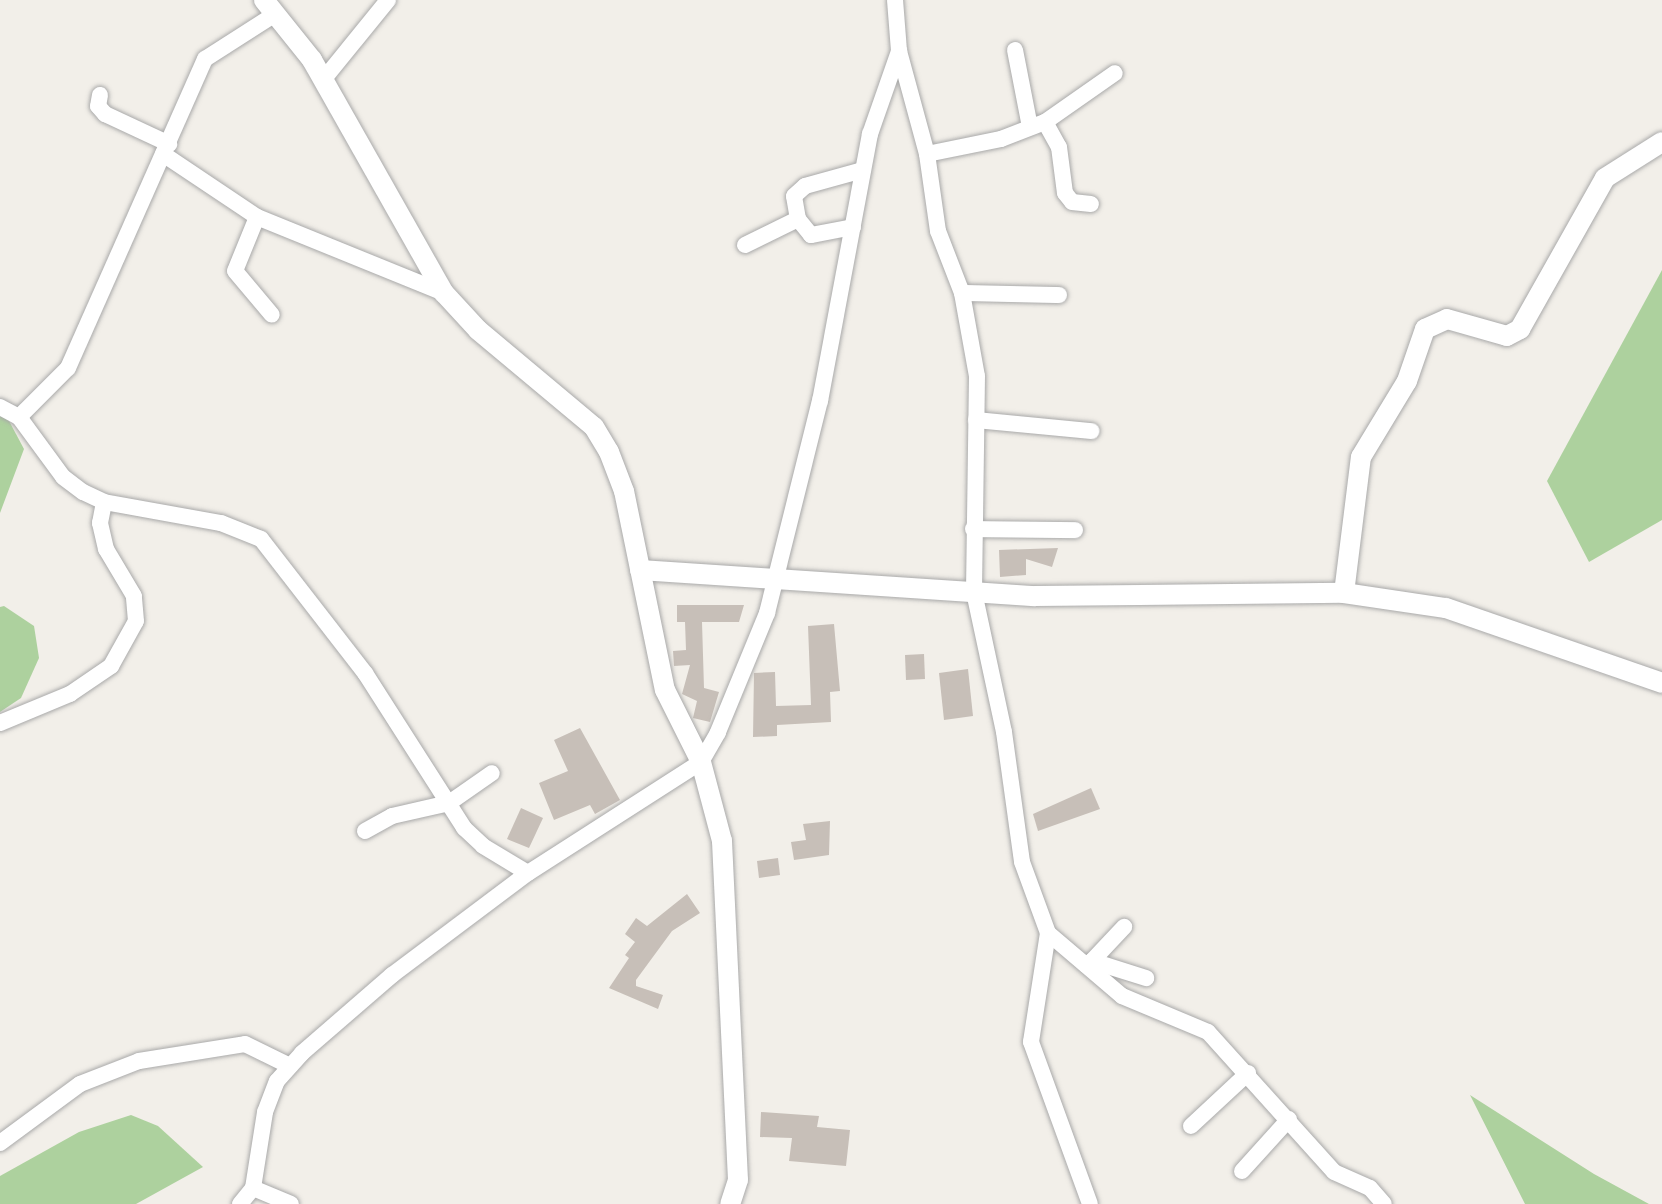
<!DOCTYPE html>
<style>
body{margin:0}
#map{position:relative;width:1662px;height:1204px;overflow:hidden;background:#f2efe9;font-family:Cabin,sans-serif}
div>[style]{position:absolute}
.forest>*{inset:0;background:#add19e}
.building>*{inset:0;background:#c7bfb8}
.roads{filter:drop-shadow(0 0 2px #a9a9a9) drop-shadow(0 0 2px #a9a9a9)}
.minor>*{height:16px;margin:-8px;padding:0 8px;transform-origin:8px;border-radius:8px;background:#fff}
.tertiary>*{height:20px;margin:-10px;padding:0 10px;transform-origin:10px;border-radius:10px;background:#fff}
span{translate:-50% -50%;white-space:nowrap;text-align:center;line-height:1.15;-webkit-text-stroke:6px #fff;paint-order:stroke}
</style>
<div id="map">
<div class="forest">
<div style="clip-path:polygon(1662px 270px,1662px 520px,1589px 562px,1547px 481px)"></div>
<div style="clip-path:polygon(0 416px,8px 419px,24px 449px,0 513px)"></div>
<div style="clip-path:polygon(4px 606px,34px 626px,39px 658px,21px 698px,0 712px,0 607px)"></div>
<div style="clip-path:polygon(1470px 1095px,1594px 1174px,1649px 1204px,1525px 1204px)"></div>
<div style="clip-path:polygon(131px 1115px,158px 1126px,203px 1167px,136px 1204px,0 1204px,0 1176px,79px 1132px)"></div>
</div>
<div class="building">
<div style="clip-path:polygon(1058px 548px,1052px 567px,1026px 559px,1026px 575px,1000px 577px,999px 550px)"></div>
<div style="clip-path:polygon(677px 605px,744px 605px,739px 622px,702px 622px,704px 688px,719px 692px,710px 722px,693px 718px,697px 701px,682px 694px,690px 665px,674px 666px,673px 651px,686px 650px,685px 622px,677px 622px)"></div>
<div style="clip-path:polygon(834px 624px,840px 691px,830px 692px,831px 722px,777px 725px,777px 736px,753px 737px,754px 673px,775px 672px,776px 706px,811px 705px,808px 626px)"></div>
<div style="clip-path:polygon(924px 654px,925px 679px,906px 680px,905px 655px)"></div>
<div style="clip-path:polygon(968px 669px,973px 716px,944px 720px,939px 673px)"></div>
<div style="clip-path:polygon(580px 728px,620px 800px,595px 814px,590px 805px,554px 820px,539px 783px,568px 771px,554px 740px)"></div>
<div style="clip-path:polygon(1091px 788px,1100px 809px,1038px 831px,1033px 814px)"></div>
<div style="clip-path:polygon(521px 808px,543px 818px,529px 848px,507px 839px)"></div>
<div style="clip-path:polygon(830px 821px,829px 855px,794px 860px,791px 842px,806px 840px,803px 824px)"></div>
<div style="clip-path:polygon(778px 858px,780px 875px,759px 878px,757px 861px)"></div>
<div style="clip-path:polygon(687px 894px,700px 913px,672px 931px,636px 980px,636px 986px,663px 995px,658px 1009px,609px 988px,629px 958px,625px 955px,635px 942px,625px 934px,636px 918px,647px 926px)"></div>
<div style="clip-path:polygon(761px 1112px,819px 1116px,817px 1127px,850px 1130px,846px 1166px,789px 1161px,792px 1138px,760px 1137px)"></div>
</div>
<div class="roads">
<div class="minor">
<div style="left:895px;top:0;width:51px;rotate:85.5deg"></div>
<div style="left:899px;top:51px;width:107px;rotate:74.8deg"></div>
<div style="left:927px;top:154px;width:78px;rotate:81.9deg"></div>
<div style="left:938px;top:231px;width:66px;rotate:68.8deg"></div>
<div style="left:962px;top:293px;width:84px;rotate:79.8deg"></div>
<div style="left:977px;top:376px;width:216px;rotate:90.8deg"></div>
<div style="left:974px;top:592px;width:143px;rotate:77.9deg"></div>
<div style="left:1004px;top:732px;width:131px;rotate:82.1deg"></div>
<div style="left:1022px;top:862px;width:76px;rotate:69.9deg"></div>
<div style="left:1048px;top:933px;width:110px;rotate:98.9deg"></div>
<div style="left:1031px;top:1042px;width:172px;rotate:70deg"></div>
<div style="left:1015px;top:50px;width:78px;rotate:79deg"></div>
<div style="left:323px;top:80px;width:103px;rotate:-50.9deg"></div>
<div style="left:100px;top:95px;width:11px;rotate:100deg"></div>
<div style="left:98px;top:106px;width:11px;rotate:49deg"></div>
<div style="left:105px;top:114px;width:71px;rotate:25.1deg"></div>
<div style="left:1045px;top:122px;width:29px;rotate:61deg"></div>
<div style="left:1059px;top:147px;width:46px;rotate:82.6deg"></div>
<div style="left:1065px;top:193px;width:11px;rotate:52deg"></div>
<div style="left:1072px;top:202px;width:19px;rotate:6deg"></div>
<div style="left:163px;top:154px;width:113px;rotate:33.8deg"></div>
<div style="left:257px;top:217px;width:202px;rotate:22.1deg"></div>
<div style="left:927px;top:154px;width:76px;rotate:-11.5deg"></div>
<div style="left:1001px;top:139px;width:47px;rotate:-21.1deg"></div>
<div style="left:1045px;top:122px;width:85px;rotate:-35deg"></div>
<div style="left:257px;top:217px;width:58px;rotate:112.2deg"></div>
<div style="left:235px;top:271px;width:57px;rotate:49.9deg"></div>
<div style="left:853px;top:227px;width:43px;rotate:169.2deg"></div>
<div style="left:811px;top:235px;width:21px;rotate:-129deg"></div>
<div style="left:798px;top:219px;width:23px;rotate:-100deg"></div>
<div style="left:794px;top:196px;width:15px;rotate:-42deg"></div>
<div style="left:805px;top:186px;width:60px;rotate:-15.4deg"></div>
<div style="left:745px;top:245px;width:59px;rotate:-26.1deg"></div>
<div style="left:962px;top:293px;width:97px;rotate:1.2deg"></div>
<div style="left:0;top:407px;width:21px;rotate:28deg"></div>
<div style="left:19px;top:417px;width:74px;rotate:53.7deg"></div>
<div style="left:63px;top:477px;width:25px;rotate:37deg"></div>
<div style="left:83px;top:492px;width:23px;rotate:25deg"></div>
<div style="left:104px;top:502px;width:119px;rotate:10.2deg"></div>
<div style="left:221px;top:523px;width:43px;rotate:21.8deg"></div>
<div style="left:261px;top:539px;width:170px;rotate:52.2deg"></div>
<div style="left:365px;top:673px;width:184px;rotate:57.4deg"></div>
<div style="left:464px;top:828px;width:26px;rotate:43deg"></div>
<div style="left:483px;top:846px;width:52px;rotate:31deg"></div>
<div style="left:19px;top:417px;width:69px;rotate:-45deg"></div>
<div style="left:68px;top:368px;width:338px;rotate:-66.1deg"></div>
<div style="left:205px;top:59px;width:83px;rotate:-32.7deg"></div>
<div style="left:976px;top:420px;width:116px;rotate:5.5deg"></div>
<div style="left:973px;top:529px;width:102px;rotate:0.6deg"></div>
<div style="left:0;top:723px;width:76px;rotate:-22.5deg"></div>
<div style="left:70px;top:694px;width:50px;rotate:-34.3deg"></div>
<div style="left:111px;top:666px;width:51px;rotate:-60.9deg"></div>
<div style="left:136px;top:621px;width:25px;rotate:-95deg"></div>
<div style="left:134px;top:596px;width:55px;rotate:-120.8deg"></div>
<div style="left:106px;top:549px;width:27px;rotate:-103deg"></div>
<div style="left:100px;top:523px;width:21px;rotate:-79deg"></div>
<div style="left:365px;top:831px;width:31px;rotate:-29deg"></div>
<div style="left:392px;top:816px;width:58px;rotate:-12.8deg"></div>
<div style="left:449px;top:803px;width:52px;rotate:-34.9deg"></div>
<div style="left:1048px;top:933px;width:97px;rotate:40.4deg"></div>
<div style="left:1122px;top:996px;width:93px;rotate:22.7deg"></div>
<div style="left:1208px;top:1032px;width:188px;rotate:48deg"></div>
<div style="left:1334px;top:1172px;width:39px;rotate:24deg"></div>
<div style="left:1370px;top:1188px;width:21px;rotate:49deg"></div>
<div style="left:1092px;top:961px;width:47px;rotate:-46.7deg"></div>
<div style="left:1086px;top:965px;width:7px;rotate:-34deg"></div>
<div style="left:1092px;top:961px;width:57px;rotate:17.5deg"></div>
<div style="left:1191px;top:1126px;width:78px;rotate:-42.9deg"></div>
<div style="left:0;top:1143px;width:99px;rotate:-36.4deg"></div>
<div style="left:80px;top:1084px;width:63px;rotate:-21.3deg"></div>
<div style="left:139px;top:1061px;width:107px;rotate:-9.1deg"></div>
<div style="left:245px;top:1044px;width:50px;rotate:26.1deg"></div>
<div style="left:1242px;top:1171px;width:70px;rotate:-47.9deg"></div>
<div style="left:253px;top:1188px;width:41px;rotate:22.8deg"></div>
<div style="left:240px;top:1204px;width:21px;rotate:-51deg"></div>
<div style="left:253px;top:1188px;width:77px;rotate:-81deg"></div>
<div style="left:265px;top:1112px;width:33px;rotate:-69deg"></div>
<div style="left:277px;top:1081px;width:38px;rotate:-48deg"></div>
<div style="left:302px;top:1053px;width:119px;rotate:-40.9deg"></div>
<div style="left:392px;top:975px;width:170px;rotate:-36.9deg"></div>
<div style="left:528px;top:873px;width:206px;rotate:-32.7deg"></div>
<div style="left:701px;top:762px;width:34px;rotate:-60deg"></div>
<div style="left:718px;top:732px;width:129px;rotate:-67.6deg"></div>
<div style="left:767px;top:613px;width:219px;rotate:-76deg"></div>
<div style="left:820px;top:401px;width:272px;rotate:-79.4deg"></div>
<div style="left:870px;top:134px;width:88px;rotate:-70.7deg"></div>
</div>
<div class="tertiary">
<div style="left:264px;top:0;width:77px;rotate:51.3deg"></div>
<div style="left:312px;top:60px;width:268px;rotate:60.5deg"></div>
<div style="left:444px;top:293px;width:50px;rotate:47.4deg"></div>
<div style="left:478px;top:330px;width:151px;rotate:39.9deg"></div>
<div style="left:594px;top:427px;width:29px;rotate:59deg"></div>
<div style="left:609px;top:452px;width:42px;rotate:69deg"></div>
<div style="left:624px;top:491px;width:203px;rotate:78.4deg"></div>
<div style="left:665px;top:690px;width:80px;rotate:63.4deg"></div>
<div style="left:701px;top:762px;width:82px;rotate:75.1deg"></div>
<div style="left:722px;top:841px;width:339px;rotate:87.3deg"></div>
<div style="left:738px;top:1180px;width:25px;rotate:108deg"></div>
<div style="left:640px;top:570px;width:396px;rotate:3.8deg"></div>
<div style="left:1035px;top:596px;width:309px;rotate:-0.6deg"></div>
<div style="left:1344px;top:593px;width:137px;rotate:-82.9deg"></div>
<div style="left:1361px;top:457px;width:89px;rotate:-58.8deg"></div>
<div style="left:1407px;top:381px;width:55px;rotate:-70.9deg"></div>
<div style="left:1425px;top:329px;width:24px;rotate:-24deg"></div>
<div style="left:1447px;top:319px;width:62px;rotate:15.8deg"></div>
<div style="left:1507px;top:336px;width:15px;rotate:-28deg"></div>
<div style="left:1520px;top:329px;width:173px;rotate:-60.6deg"></div>
<div style="left:1605px;top:178px;width:67px;rotate:-32.3deg"></div>
<div style="left:1344px;top:593px;width:103px;rotate:8.4deg"></div>
<div style="left:1446px;top:608px;width:229px;rotate:19.1deg"></div>
</div>
</div>
</div>
